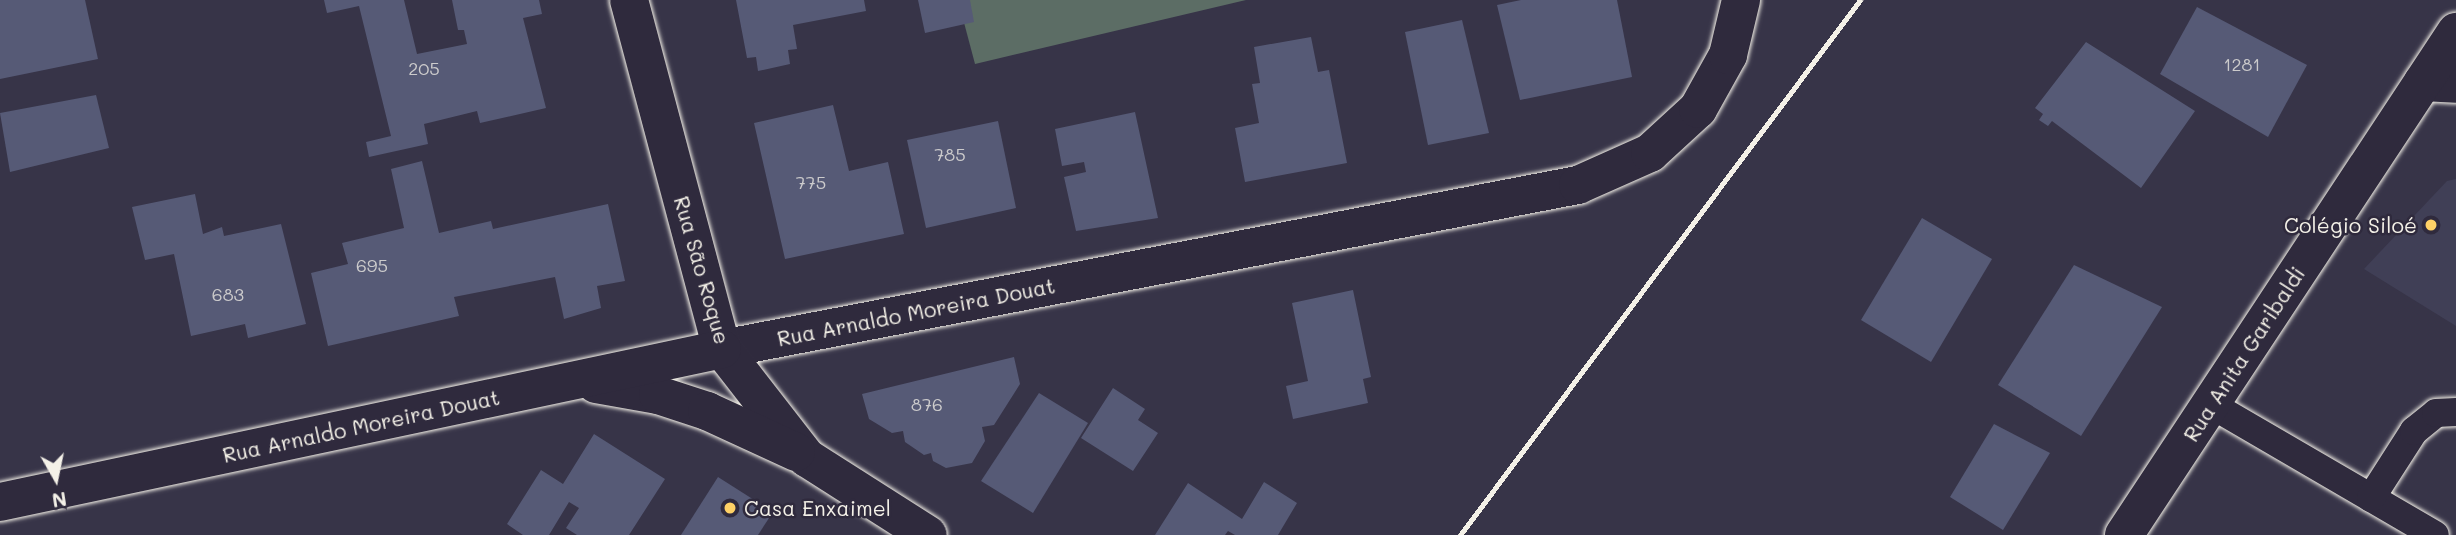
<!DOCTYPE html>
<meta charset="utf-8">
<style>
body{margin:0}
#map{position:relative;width:2456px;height:535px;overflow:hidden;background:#373448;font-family:Mali,sans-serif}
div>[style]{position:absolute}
.built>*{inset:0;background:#403f56}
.green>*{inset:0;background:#5c6d65}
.building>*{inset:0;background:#565a76}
.roads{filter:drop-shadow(0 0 2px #f4f1e8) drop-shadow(0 0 2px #f4f1e8)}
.service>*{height:28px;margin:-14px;padding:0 14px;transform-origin:14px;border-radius:14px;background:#2f2a3d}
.minor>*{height:38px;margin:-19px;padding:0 19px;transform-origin:19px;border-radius:19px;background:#2f2a3d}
.tertiary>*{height:38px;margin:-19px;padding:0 19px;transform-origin:19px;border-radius:19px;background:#2f2a3d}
.primary>*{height:38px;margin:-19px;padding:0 19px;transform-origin:19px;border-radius:19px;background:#2f2a3d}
.rail>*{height:5px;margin:-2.5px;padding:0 2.5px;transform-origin:2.5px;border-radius:2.5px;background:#f4f1e8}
.dots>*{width:19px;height:19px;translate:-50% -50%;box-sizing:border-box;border:4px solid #2f2a3d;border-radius:50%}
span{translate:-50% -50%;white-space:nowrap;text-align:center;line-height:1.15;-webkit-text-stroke:5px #2f2a3d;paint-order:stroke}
.number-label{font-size:18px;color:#cccbcc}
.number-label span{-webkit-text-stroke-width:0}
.poi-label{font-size:21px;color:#f4f1e8}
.right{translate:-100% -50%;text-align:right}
.left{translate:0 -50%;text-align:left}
.street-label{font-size:21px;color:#f4f1e8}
.north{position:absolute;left:21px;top:444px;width:70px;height:70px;-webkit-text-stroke:5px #2f2a3d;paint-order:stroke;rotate:171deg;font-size:19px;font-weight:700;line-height:28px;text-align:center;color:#f4f1e8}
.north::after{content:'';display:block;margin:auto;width:24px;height:32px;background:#f4f1e8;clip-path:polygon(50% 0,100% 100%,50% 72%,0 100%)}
</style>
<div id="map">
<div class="built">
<div style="clip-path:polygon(2456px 179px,2456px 326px,2364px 269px,2447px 181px)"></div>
</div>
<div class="green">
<div style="clip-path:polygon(958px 0,1246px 0,975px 64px)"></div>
</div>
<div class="building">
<div style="clip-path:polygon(0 0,85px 0,98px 59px,0 79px)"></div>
<div style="clip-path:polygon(324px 0,404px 0,417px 54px,467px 44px,464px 30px,458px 30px,452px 0,539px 0,542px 14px,523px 18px,546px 108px,480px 123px,477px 111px,424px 124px,428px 144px,369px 157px,366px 142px,391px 136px,359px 6px,327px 13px)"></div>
<div style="clip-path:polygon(736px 0,864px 0,866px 11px,793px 25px,797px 49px,788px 50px,790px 64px,758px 71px,756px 57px,747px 58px)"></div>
<div style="clip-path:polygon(918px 0,970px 0,974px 22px,925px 33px)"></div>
<div style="clip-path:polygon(1521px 0,1617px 0,1632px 77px,1520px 100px,1497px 5px)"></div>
<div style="clip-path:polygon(2197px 7px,2307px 65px,2268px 137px,2160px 74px)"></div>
<div style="clip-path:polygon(1462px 20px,1489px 133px,1428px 145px,1405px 32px)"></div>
<div style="clip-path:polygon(1311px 37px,1318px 72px,1329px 70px,1347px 163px,1245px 182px,1235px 128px,1259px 123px,1252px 84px,1260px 83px,1254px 47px)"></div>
<div style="clip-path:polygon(2086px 42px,2195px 111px,2141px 188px,2052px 121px,2048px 126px,2039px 120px,2043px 114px,2035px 108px)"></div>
<div style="clip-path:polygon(96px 95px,109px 148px,10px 172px,0 113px)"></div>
<div style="clip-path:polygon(833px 105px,849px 171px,888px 162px,904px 234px,785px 259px,754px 123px)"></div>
<div style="clip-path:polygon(1135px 112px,1158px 218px,1076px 231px,1064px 177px,1086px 172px,1084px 162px,1062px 166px,1055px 129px)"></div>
<div style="clip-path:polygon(998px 121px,1016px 208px,926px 228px,907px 140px)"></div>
<div style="clip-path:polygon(422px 161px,439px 233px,491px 221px,493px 229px,608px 204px,625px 281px,597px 286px,601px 308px,564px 319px,555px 277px,454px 297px,459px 316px,328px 346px,311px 273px,348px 264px,342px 243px,404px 228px,391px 169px)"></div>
<div style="clip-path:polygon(195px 194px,203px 234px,222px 227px,224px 236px,281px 224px,306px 324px,248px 338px,245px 324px,191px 336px,174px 254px,145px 260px,132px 207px)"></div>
<div style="clip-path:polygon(1922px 218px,1992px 259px,1931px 362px,1861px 320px)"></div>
<div style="clip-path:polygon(2074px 265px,2162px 307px,2081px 436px,1998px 385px)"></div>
<div style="clip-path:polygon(1353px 290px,1371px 377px,1363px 379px,1368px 403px,1293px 419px,1286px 386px,1308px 381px,1292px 303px)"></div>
<div style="clip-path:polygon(1014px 357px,1020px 384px,994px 425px,982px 427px,985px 441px,972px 463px,946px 468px,933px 461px,931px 453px,924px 455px,905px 442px,903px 431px,892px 433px,869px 419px,862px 394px)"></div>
<div style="clip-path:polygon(1113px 388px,1145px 409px,1138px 420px,1158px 433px,1133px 471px,1081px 438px)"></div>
<div style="clip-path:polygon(1039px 393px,1088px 423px,1033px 513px,981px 481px)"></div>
<div style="clip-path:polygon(1994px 424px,2050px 453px,2003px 530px,1950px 497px)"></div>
<div style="clip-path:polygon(594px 434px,665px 479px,629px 535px,577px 535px,566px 528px,579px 508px,569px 502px,549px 535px,523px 535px,507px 524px,541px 470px,563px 484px)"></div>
<div style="clip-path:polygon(718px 477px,773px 512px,758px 535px,681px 535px)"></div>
<div style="clip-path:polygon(1264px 482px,1297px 503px,1278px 535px,1235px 535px,1228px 531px,1225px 535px,1155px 535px,1188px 483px,1242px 519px)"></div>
</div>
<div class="roads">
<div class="service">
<div style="left:2210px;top:404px;width:260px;rotate:30.2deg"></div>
<div style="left:2371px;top:498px;width:80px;rotate:-57.3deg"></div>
<div style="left:2414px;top:431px;width:28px;rotate:-39deg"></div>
<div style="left:2436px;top:413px;width:20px;rotate:-3deg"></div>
</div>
<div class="minor">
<div style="left:2423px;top:82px;width:33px;rotate:3deg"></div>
<div style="left:722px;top:349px;width:872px;rotate:-10.85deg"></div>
<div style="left:1578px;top:185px;width:79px;rotate:-24deg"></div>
<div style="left:1650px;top:153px;width:65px;rotate:-42.5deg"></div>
<div style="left:1698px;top:109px;width:62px;rotate:-60.9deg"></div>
<div style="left:1728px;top:55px;width:57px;rotate:-76.7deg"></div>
</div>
<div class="tertiary">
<div style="left:629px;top:0;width:361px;rotate:75.1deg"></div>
<div style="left:722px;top:349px;width:138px;rotate:52.1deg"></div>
<div style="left:807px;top:458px;width:143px;rotate:32.5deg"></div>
<div style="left:596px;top:384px;width:63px;rotate:10.1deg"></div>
<div style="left:658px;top:395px;width:52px;rotate:18.1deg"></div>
<div style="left:707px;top:411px;width:98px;rotate:24.7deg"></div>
<div style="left:0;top:502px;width:738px;rotate:-11.96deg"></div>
</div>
<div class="primary">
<div style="left:2124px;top:535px;width:603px;rotate:-56.57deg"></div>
</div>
</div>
<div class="rail">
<div style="left:1460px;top:535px;width:668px;rotate:-53.22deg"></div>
</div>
<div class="dots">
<div style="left:2431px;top:225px;background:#ffd166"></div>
<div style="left:730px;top:508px;background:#ffd166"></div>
</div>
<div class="number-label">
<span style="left:2242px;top:64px">1281</span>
<span style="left:424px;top:68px">205</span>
<span style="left:950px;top:154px">785</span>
<span style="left:811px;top:182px">775</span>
<span style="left:372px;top:265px">695</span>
<span style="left:228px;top:294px">683</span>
<span style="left:927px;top:404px">876</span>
</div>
<div class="poi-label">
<span class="right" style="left:2417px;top:225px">Colégio Siloé</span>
<span class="left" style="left:744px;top:508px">Casa Enxaimel</span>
</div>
<div class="street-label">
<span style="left:702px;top:270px;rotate:74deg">Rua São Roque</span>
<span style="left:916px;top:312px;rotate:-11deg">Rua Arnaldo Moreira Douat</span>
<span style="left:2244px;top:354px;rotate:-57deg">Rua Anita Garibaldi</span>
<span style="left:361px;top:426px;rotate:-12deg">Rua Arnaldo Moreira Douat</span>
</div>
<div class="north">N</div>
</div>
